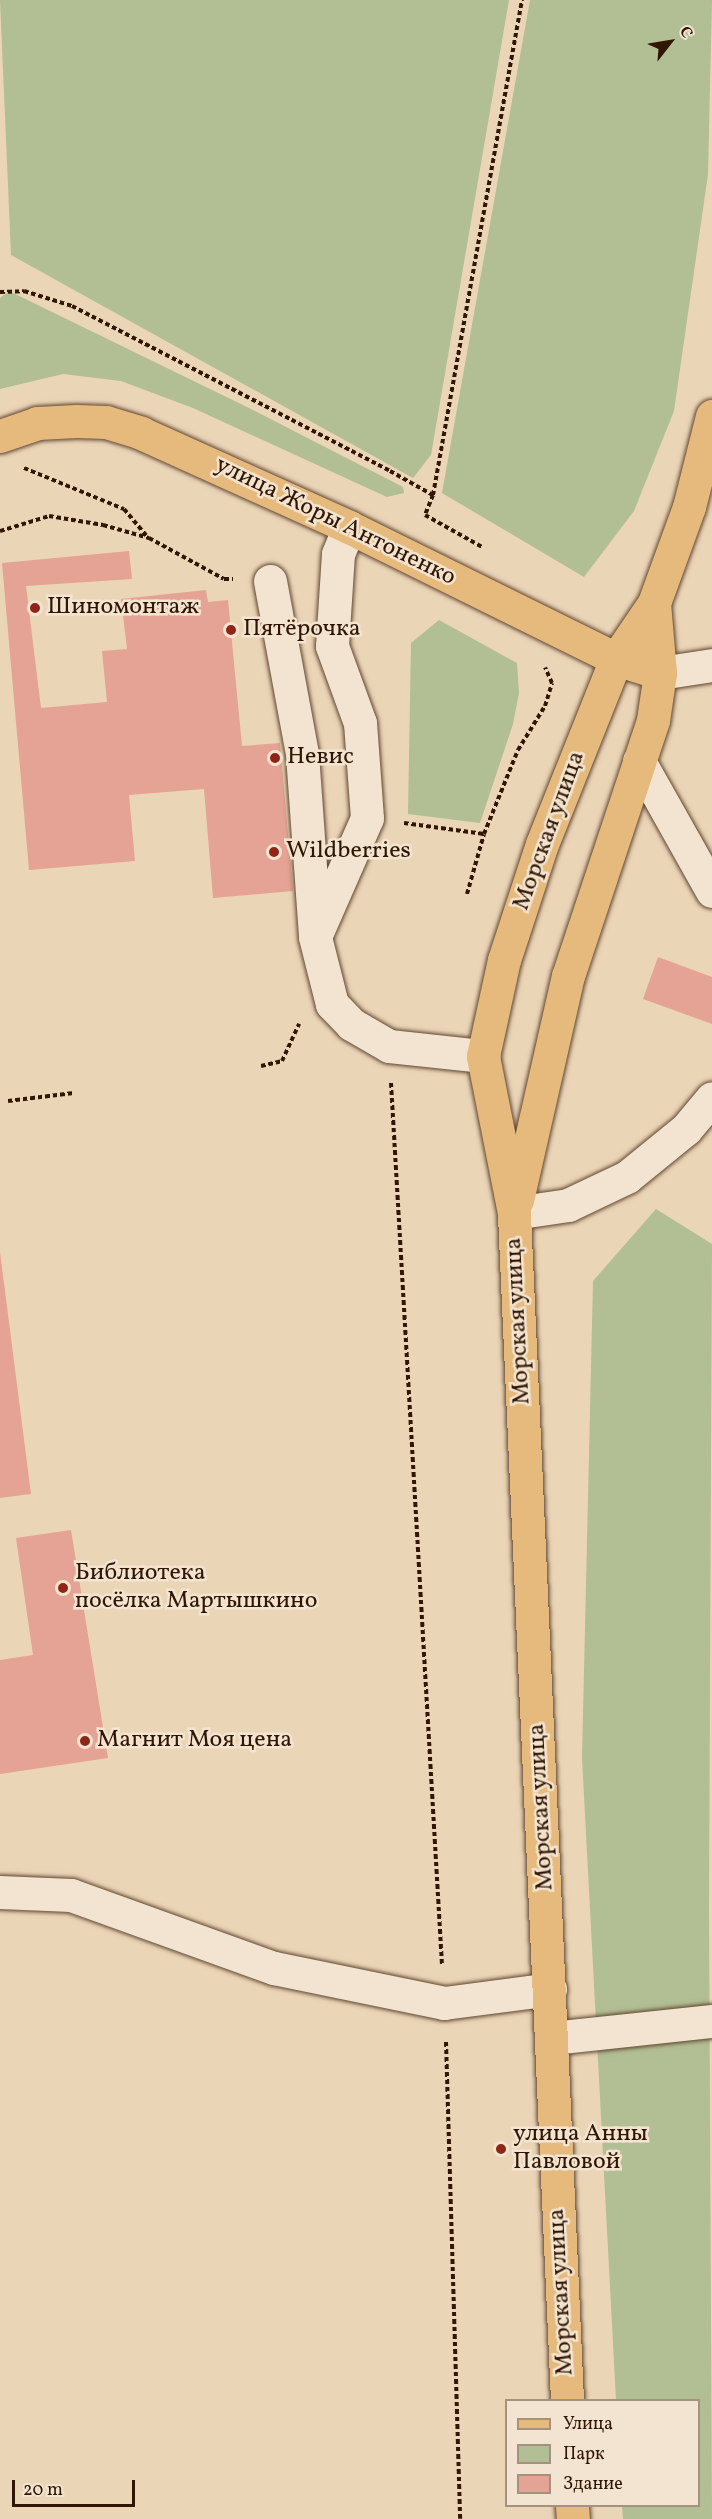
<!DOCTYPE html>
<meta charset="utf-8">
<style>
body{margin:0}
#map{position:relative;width:712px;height:2519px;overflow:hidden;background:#ebd5b7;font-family:Vollkorn,serif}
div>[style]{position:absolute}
.green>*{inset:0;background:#b2be93}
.building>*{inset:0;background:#e4a394}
.path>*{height:4px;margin-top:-2px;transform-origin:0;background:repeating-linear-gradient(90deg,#311703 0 4.5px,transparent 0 7.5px)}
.roads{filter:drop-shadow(0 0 2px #604630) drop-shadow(0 0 2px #604630)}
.minor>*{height:33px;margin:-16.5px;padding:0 16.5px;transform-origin:16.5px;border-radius:16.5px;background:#f2e4d0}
.major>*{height:33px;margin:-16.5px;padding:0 16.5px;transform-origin:16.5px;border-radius:16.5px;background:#e6ba7c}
.dots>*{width:16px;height:16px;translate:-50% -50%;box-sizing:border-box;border:3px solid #f2e4d0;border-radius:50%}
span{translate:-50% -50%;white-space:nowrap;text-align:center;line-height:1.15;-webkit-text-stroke:5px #f2e4d0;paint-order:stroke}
.street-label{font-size:24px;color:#311703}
.poi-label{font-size:24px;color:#311703}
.left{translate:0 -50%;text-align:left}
.legend{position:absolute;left:505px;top:2399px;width:195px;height:108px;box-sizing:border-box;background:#f2e4d0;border:2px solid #a5927e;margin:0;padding:8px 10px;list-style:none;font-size:18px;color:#311703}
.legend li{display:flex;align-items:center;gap:12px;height:30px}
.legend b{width:30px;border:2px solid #a5927e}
.north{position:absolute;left:640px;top:12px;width:60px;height:60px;-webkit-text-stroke:4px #f2e4d0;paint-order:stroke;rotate:59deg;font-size:16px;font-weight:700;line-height:24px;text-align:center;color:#311703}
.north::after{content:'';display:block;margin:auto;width:21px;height:27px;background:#311703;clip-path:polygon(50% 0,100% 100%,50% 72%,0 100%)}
.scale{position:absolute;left:12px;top:2480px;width:123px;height:27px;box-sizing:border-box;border:3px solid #311703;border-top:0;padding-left:8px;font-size:18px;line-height:21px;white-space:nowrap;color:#311703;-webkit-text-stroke:4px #f2e4d0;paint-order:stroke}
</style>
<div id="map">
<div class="green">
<div style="clip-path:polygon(0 0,509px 0,431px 455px,413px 478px,11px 255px)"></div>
<div style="clip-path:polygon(530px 0,712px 0,708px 174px,674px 411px,634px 511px,584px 577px,442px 493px)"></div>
<div style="clip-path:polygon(9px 291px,249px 408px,403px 487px,404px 493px,387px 497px,193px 408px,121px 381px,63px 374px,0 389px,0 298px)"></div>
<div style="clip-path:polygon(439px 620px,517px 663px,519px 693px,513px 724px,480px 823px,408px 814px,411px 643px)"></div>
<div style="clip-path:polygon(656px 1209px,712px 1244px,709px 1906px,712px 2519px,623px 2519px,622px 2506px,698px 2506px,698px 2400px,616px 2400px,582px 1758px,593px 1281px)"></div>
</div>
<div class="building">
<div style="clip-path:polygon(129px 551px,132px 579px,26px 586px,41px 708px,107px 702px,102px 651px,127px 649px,121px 599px,206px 590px,208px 602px,228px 600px,242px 746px,280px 743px,293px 891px,213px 898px,204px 789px,129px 795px,135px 861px,29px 870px,2px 563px)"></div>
<div style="clip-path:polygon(658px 957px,712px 977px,712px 1024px,643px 999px)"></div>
<div style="clip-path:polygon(0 1252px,31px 1494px,0 1498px)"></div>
<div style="clip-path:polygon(71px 1530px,108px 1758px,0 1774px,0 1660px,33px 1655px,16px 1538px)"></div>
</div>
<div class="path">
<div style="left:0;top:292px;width:24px;rotate:-2deg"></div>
<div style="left:24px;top:291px;width:50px;rotate:17.4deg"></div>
<div style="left:72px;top:306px;width:358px;rotate:27.4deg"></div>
<div style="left:390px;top:471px;width:49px;rotate:29.2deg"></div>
<div style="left:433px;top:495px;width:22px;rotate:112deg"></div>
<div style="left:425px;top:515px;width:65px;rotate:29.3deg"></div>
<div style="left:24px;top:468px;width:108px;rotate:22.3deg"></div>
<div style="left:124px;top:509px;width:38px;rotate:50deg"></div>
<div style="left:433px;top:495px;width:503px;rotate:-79.81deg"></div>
<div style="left:0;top:531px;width:51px;rotate:-17deg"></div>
<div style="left:49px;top:516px;width:55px;rotate:9.5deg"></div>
<div style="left:103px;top:525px;width:48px;rotate:15.8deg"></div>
<div style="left:149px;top:538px;width:85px;rotate:28.7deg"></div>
<div style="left:224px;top:579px;width:9px"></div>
<div style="left:404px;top:823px;width:81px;rotate:7.8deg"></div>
<div style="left:467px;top:894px;width:62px;rotate:-74.2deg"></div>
<div style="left:484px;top:834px;width:91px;rotate:-68deg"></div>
<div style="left:518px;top:750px;width:52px;rotate:-58.5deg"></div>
<div style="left:545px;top:706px;width:24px;rotate:-73deg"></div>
<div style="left:552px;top:683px;width:17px;rotate:-114deg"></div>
<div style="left:261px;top:1066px;width:22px;rotate:-13deg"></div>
<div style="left:282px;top:1061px;width:41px;rotate:-65.3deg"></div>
<div style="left:391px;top:1083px;width:883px;rotate:86.69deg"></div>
<div style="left:8px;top:1101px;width:66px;rotate:-6.9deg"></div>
<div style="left:446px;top:2042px;width:477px;rotate:88.3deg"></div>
</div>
<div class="roads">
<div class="minor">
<div style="left:270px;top:581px;width:176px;rotate:79.5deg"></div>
<div style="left:302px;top:754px;width:183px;rotate:85.9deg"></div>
<div style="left:315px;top:937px;width:69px;rotate:75.8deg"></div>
<div style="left:332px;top:1004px;width:28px;rotate:46deg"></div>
<div style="left:351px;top:1024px;width:44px;rotate:30.1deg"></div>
<div style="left:389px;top:1046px;width:95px;rotate:6.1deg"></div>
<div style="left:660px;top:673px;width:53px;rotate:-8.7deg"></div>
<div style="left:639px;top:761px;width:149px;rotate:60.7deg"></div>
<div style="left:317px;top:932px;width:124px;rotate:-66.3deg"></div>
<div style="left:367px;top:818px;width:95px;rotate:-94.2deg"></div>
<div style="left:360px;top:723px;width:82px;rotate:-110deg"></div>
<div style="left:332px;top:646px;width:92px;rotate:-86.3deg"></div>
<div style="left:338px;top:554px;width:29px;rotate:-68deg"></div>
<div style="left:514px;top:1213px;width:55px;rotate:-8.4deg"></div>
<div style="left:568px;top:1205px;width:65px;rotate:-25.4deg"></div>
<div style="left:627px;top:1177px;width:76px;rotate:-39.1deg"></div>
<div style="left:686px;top:1129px;width:40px;rotate:-50deg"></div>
<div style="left:0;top:1892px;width:71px;rotate:2.4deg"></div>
<div style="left:71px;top:1895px;width:216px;rotate:19.8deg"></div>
<div style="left:274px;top:1968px;width:174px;rotate:11.6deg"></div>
<div style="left:444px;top:2003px;width:107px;rotate:-7.5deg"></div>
<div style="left:552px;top:2038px;width:161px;rotate:-6.1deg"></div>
</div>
<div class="major">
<div style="left:0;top:436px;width:39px;rotate:-19deg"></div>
<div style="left:37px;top:423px;width:39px;rotate:-3deg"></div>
<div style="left:76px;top:421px;width:30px;rotate:2deg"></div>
<div style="left:106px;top:422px;width:37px;rotate:17deg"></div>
<div style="left:141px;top:433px;width:228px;rotate:24.3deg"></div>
<div style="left:349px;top:527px;width:298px;rotate:26.3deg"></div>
<div style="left:616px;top:659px;width:46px;rotate:17.7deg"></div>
<div style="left:517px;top:1200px;width:230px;rotate:-77.2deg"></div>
<div style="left:568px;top:976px;width:270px;rotate:-71.6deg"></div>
<div style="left:653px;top:720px;width:48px;rotate:-81.5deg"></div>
<div style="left:660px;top:673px;width:70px;rotate:-94.9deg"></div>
<div style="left:567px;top:2400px;width:1188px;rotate:-92.56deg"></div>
<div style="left:514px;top:1213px;width:160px;rotate:-101.2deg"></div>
<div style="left:483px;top:1056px;width:98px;rotate:-77.7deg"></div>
<div style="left:504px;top:960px;width:122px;rotate:-71.9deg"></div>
<div style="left:542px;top:844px;width:199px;rotate:-68.2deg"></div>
<div style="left:616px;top:659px;width:68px;rotate:-55.8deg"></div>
<div style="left:654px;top:603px;width:102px;rotate:-70deg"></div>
<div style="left:689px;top:507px;width:94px;rotate:-75.8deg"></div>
<div style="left:572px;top:2506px;width:13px;rotate:86deg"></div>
</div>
</div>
<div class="dots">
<div style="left:35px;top:608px;background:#8f2418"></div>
<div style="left:231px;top:630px;background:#8f2418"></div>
<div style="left:275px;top:758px;background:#8f2418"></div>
<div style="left:274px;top:852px;background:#8f2418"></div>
<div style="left:63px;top:1588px;background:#8f2418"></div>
<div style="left:85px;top:1741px;background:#8f2418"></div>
<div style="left:501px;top:2149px;background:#8f2418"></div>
</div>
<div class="street-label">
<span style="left:335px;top:522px;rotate:26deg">улица Жоры Антоненко</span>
<span style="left:550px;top:831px;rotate:-70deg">Морская улица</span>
<span style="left:519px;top:1321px;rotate:-93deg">Морская улица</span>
<span style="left:542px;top:1807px;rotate:-93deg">Морская улица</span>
<span style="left:562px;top:2292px;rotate:-93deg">Морская улица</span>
</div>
<div class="poi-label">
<span class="left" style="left:47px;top:608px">Шиномонтаж</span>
<span class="left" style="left:243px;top:630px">Пятёрочка</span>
<span class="left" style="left:287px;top:758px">Невис</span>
<span class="left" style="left:286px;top:852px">Wildberries</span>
<span class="left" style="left:75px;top:1588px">Библиотека<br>посёлка Мартышкино</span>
<span class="left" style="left:97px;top:1741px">Магнит Моя цена</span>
<span class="left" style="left:513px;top:2149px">улица Анны<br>Павловой</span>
</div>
<ul class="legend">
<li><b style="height:8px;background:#e6ba7c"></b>Улица</li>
<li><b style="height:16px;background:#b2be93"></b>Парк</li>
<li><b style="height:16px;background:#e4a394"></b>Здание</li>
</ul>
<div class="north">С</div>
<div class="scale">20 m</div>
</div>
